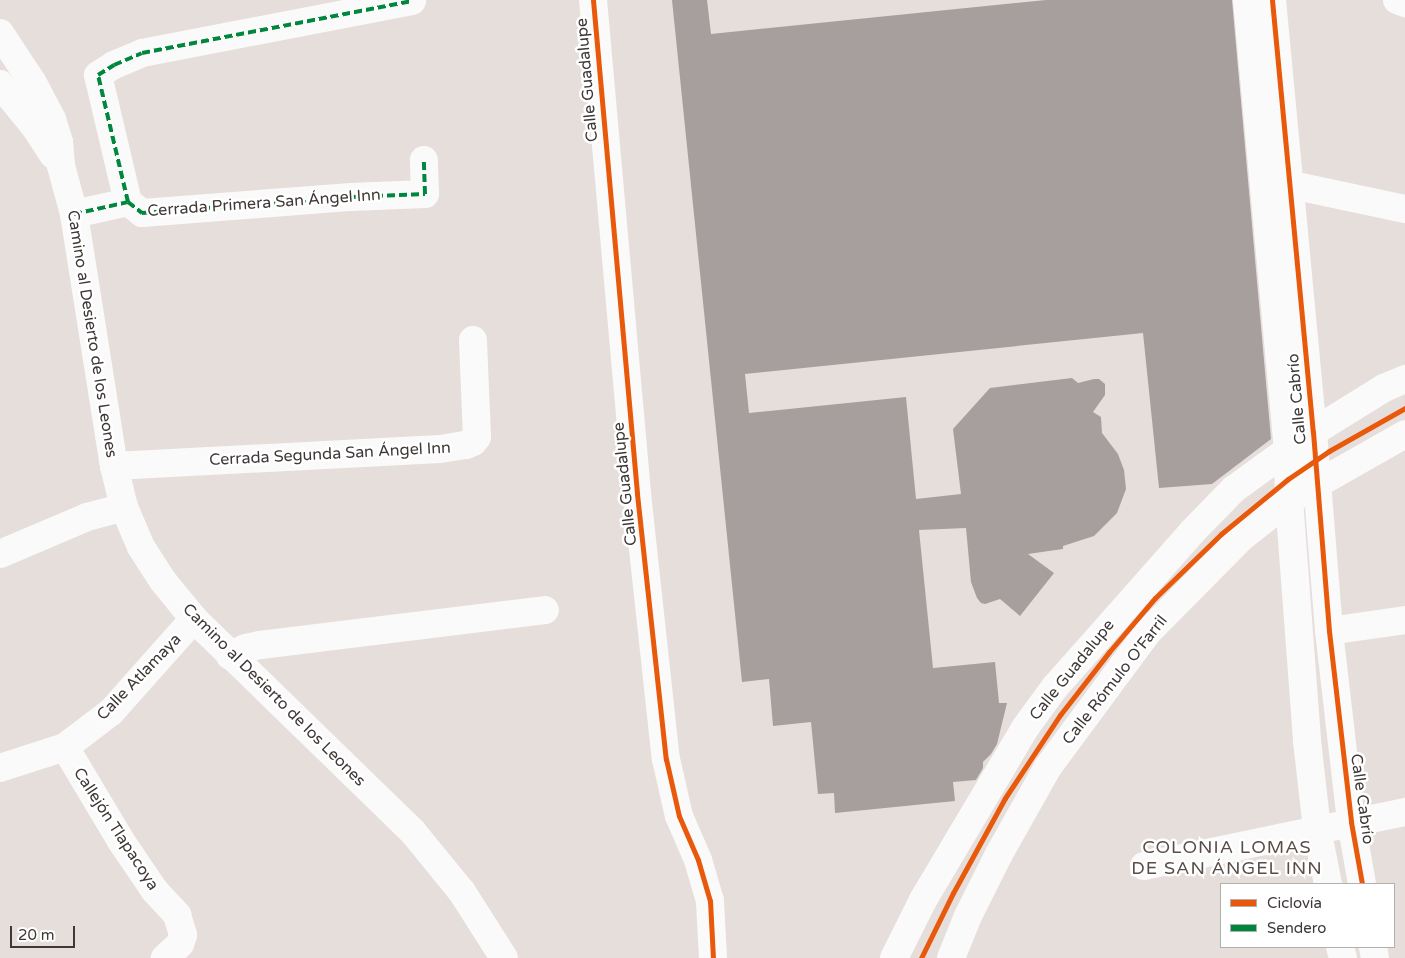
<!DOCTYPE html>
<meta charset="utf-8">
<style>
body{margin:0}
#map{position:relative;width:1405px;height:958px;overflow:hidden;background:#e6dedb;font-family:"Varela Round",sans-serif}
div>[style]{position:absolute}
.building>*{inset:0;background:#a69f9e}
.minor>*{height:28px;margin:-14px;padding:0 14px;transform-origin:14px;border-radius:14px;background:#fbfafa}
.major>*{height:28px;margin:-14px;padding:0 14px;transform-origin:14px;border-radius:14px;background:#fbfafa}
.quiet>*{height:4px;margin-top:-2px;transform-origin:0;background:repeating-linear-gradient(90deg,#00873e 0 8px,transparent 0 12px)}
.cycleway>*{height:5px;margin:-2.5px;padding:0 2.5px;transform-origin:2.5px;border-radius:2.5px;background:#e8590c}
span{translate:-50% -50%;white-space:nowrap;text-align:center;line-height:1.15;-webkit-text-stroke:5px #fff;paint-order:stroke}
.street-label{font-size:16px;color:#3e3836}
.neighbourhood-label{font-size:18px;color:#5a4d49;letter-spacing:1px}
.legend{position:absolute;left:1220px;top:883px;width:175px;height:65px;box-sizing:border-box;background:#fff;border:1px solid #b2afaf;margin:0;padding:6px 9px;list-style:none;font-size:15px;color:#3e3836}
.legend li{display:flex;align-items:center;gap:10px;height:25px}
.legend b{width:25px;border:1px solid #b2afaf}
.scale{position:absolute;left:10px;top:926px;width:65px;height:22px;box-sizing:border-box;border:2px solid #3e3836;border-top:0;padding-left:6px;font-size:15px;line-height:18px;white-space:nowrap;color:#3e3836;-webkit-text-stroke:4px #fff;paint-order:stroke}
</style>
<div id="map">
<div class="building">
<div style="clip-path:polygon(672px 0,707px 0,711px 34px,1046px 0,1232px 0,1271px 439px,1212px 484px,1159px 488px,1143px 333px,745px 374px,749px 413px,906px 397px,916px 499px,961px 494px,953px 429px,990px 388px,1072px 378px,1078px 383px,1094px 379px,1099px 379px,1105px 384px,1105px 395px,1093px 412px,1101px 417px,1102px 433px,1118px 454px,1124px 470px,1126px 489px,1117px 513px,1094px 536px,1063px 546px,1063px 549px,1028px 554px,1054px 573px,1020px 616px,1000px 599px,985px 604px,981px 603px,977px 598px,971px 582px,966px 528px,919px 530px,933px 668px,995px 662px,999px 703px,1007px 703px,997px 744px,991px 754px,983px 762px,983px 768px,976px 780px,953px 782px,955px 801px,835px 813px,834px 793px,818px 794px,811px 722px,773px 726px,769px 679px,742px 682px)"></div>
</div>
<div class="minor">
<div style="left:593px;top:0;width:496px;rotate:84.9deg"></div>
<div style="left:637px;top:494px;width:267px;rotate:83.8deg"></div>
<div style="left:666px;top:759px;width:58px;rotate:77.2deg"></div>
<div style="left:679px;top:816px;width:48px;rotate:66.6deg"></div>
<div style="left:698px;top:860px;width:43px;rotate:73.7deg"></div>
<div style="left:710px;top:901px;width:57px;rotate:87deg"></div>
<div style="left:1247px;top:0;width:452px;rotate:84.8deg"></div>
<div style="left:1288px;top:450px;width:50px;rotate:88.9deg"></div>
<div style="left:1289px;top:500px;width:242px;rotate:85.7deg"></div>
<div style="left:1307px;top:741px;width:89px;rotate:83.5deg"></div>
<div style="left:1317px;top:829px;width:56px;rotate:78.7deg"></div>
<div style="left:1272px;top:0;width:434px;rotate:84.6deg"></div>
<div style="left:1313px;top:432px;width:200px;rotate:85.4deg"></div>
<div style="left:1329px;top:631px;width:192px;rotate:83.4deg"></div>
<div style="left:1351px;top:822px;width:63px;rotate:79.9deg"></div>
<div style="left:1397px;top:0;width:9px;rotate:21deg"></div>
<div style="left:1273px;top:181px;width:135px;rotate:12deg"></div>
<div style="left:128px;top:202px;width:130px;rotate:-103.3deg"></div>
<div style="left:98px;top:75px;width:19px;rotate:-32deg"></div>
<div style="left:114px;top:65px;width:30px;rotate:-23deg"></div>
<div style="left:142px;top:53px;width:275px;rotate:-10.9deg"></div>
<div style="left:74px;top:214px;width:55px;rotate:-12.5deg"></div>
<div style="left:128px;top:202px;width:18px;rotate:38deg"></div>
<div style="left:142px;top:213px;width:210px;rotate:-4.4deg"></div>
<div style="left:351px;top:197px;width:74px;rotate:-2.3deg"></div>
<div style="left:425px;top:194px;width:34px;rotate:-92deg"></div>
<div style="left:114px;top:466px;width:326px;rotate:-3deg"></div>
<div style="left:440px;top:449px;width:26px;rotate:-9deg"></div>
<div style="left:466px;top:445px;width:8px;rotate:-23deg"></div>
<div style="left:473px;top:442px;width:6px;rotate:-51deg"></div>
<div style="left:477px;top:437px;width:97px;rotate:-92.4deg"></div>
<div style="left:0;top:554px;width:95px;rotate:-23deg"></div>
<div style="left:87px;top:517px;width:38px;rotate:-15deg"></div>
<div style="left:1329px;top:631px;width:77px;rotate:-8.2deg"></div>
<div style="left:230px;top:656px;width:18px;rotate:-27deg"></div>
<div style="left:246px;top:648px;width:14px;rotate:-12deg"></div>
<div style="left:260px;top:645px;width:287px;rotate:-7deg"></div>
<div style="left:65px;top:747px;width:109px;rotate:59.2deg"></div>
<div style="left:121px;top:841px;width:60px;rotate:55.8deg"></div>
<div style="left:155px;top:891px;width:33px;rotate:47deg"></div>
<div style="left:177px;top:915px;width:21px;rotate:73deg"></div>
<div style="left:183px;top:935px;width:9px;rotate:108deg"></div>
<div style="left:180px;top:944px;width:21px;rotate:137deg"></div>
<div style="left:0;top:768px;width:68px;rotate:-17.9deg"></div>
<div style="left:65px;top:747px;width:58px;rotate:-37.3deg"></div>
<div style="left:111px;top:712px;width:125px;rotate:-48.3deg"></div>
<div style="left:1144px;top:866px;width:267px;rotate:-11.7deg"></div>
<div style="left:1340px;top:947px;width:11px;rotate:75deg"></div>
<div style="left:1373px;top:947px;width:11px;rotate:80deg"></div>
<div style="left:894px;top:958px;width:65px;rotate:-63.4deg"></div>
<div style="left:923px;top:900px;width:200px;rotate:-59.3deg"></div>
<div style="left:1025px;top:728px;width:51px;rotate:-53.8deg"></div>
<div style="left:1055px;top:687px;width:207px;rotate:-48.5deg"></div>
<div style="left:1192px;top:532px;width:60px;rotate:-45.7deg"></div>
<div style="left:1234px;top:489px;width:97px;rotate:-35.8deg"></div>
<div style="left:1313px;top:432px;width:84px;rotate:-31.8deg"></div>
<div style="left:1384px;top:388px;width:23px;rotate:-23deg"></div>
<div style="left:951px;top:958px;width:45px;rotate:-68deg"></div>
<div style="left:968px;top:916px;width:69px;rotate:-63.4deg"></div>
<div style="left:999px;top:854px;width:100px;rotate:-60.6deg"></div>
<div style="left:1048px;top:767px;width:168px;rotate:-53.5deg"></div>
<div style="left:1148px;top:632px;width:134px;rotate:-45.3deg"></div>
<div style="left:1242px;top:537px;width:60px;rotate:-38.2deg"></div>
<div style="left:1289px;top:500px;width:133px;rotate:-29.6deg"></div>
</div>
<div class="major">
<div style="left:0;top:33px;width:60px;rotate:56.6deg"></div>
<div style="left:33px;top:83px;width:41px;rotate:62.2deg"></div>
<div style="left:52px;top:119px;width:24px;rotate:73deg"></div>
<div style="left:59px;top:142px;width:24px;rotate:85deg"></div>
<div style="left:61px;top:166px;width:50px;rotate:74.8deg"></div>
<div style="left:74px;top:214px;width:255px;rotate:81deg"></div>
<div style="left:114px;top:466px;width:42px;rotate:76.3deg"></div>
<div style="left:124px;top:507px;width:43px;rotate:67deg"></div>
<div style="left:141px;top:547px;width:40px;rotate:57.1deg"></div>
<div style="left:163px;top:581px;width:49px;rotate:50.8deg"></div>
<div style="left:194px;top:619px;width:305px;rotate:44.2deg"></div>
<div style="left:413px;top:832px;width:77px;rotate:50.8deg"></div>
<div style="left:462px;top:892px;width:78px;rotate:57.5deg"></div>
<div style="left:0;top:84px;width:55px;rotate:50.9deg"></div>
<div style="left:35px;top:127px;width:33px;rotate:57deg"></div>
</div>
<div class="quiet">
<div style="left:128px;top:202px;width:130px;rotate:-103.3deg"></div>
<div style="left:98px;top:75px;width:19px;rotate:-32deg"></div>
<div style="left:114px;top:65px;width:30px;rotate:-23deg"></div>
<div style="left:142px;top:53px;width:275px;rotate:-10.9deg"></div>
<div style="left:74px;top:214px;width:55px;rotate:-12.5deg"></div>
<div style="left:128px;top:202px;width:18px;rotate:38deg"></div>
<div style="left:142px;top:213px;width:210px;rotate:-4.4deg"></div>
<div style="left:351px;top:197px;width:74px;rotate:-2.3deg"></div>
<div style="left:425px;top:194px;width:34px;rotate:-92deg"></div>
</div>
<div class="cycleway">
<div style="left:593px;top:0;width:496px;rotate:84.9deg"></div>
<div style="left:637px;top:494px;width:267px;rotate:83.8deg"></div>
<div style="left:666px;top:759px;width:58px;rotate:77.2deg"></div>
<div style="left:679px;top:816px;width:48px;rotate:66.6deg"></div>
<div style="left:698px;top:860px;width:43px;rotate:73.7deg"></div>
<div style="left:710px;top:901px;width:57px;rotate:87deg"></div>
<div style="left:1272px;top:0;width:434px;rotate:84.6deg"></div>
<div style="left:1313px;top:432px;width:200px;rotate:85.4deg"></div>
<div style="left:1329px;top:631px;width:192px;rotate:83.4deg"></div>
<div style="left:1351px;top:822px;width:63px;rotate:79.9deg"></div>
<div style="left:921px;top:958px;width:72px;rotate:-63.8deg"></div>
<div style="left:953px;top:893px;width:108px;rotate:-61.3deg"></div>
<div style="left:1005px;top:798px;width:100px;rotate:-56.5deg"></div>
<div style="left:1060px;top:715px;width:80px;rotate:-52.1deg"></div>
<div style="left:1109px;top:652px;width:71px;rotate:-49.6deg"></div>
<div style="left:1155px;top:598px;width:92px;rotate:-44.1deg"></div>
<div style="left:1221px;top:534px;width:87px;rotate:-39.4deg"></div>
<div style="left:1288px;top:479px;width:50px;rotate:-34.3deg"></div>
<div style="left:1329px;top:451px;width:87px;rotate:-29.5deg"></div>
</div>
<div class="street-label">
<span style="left:587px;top:80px;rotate:-95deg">Calle Guadalupe</span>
<span style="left:264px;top:203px;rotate:-4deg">Cerrada Primera San Ángel Inn</span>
<span style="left:92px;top:334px;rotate:81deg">Camino al Desierto de los Leones</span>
<span style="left:1297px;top:399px;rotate:-95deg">Calle Cabrío</span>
<span style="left:330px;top:454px;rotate:-3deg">Cerrada Segunda San Ángel Inn</span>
<span style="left:625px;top:484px;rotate:-96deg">Calle Guadalupe</span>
<span style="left:1072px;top:670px;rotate:-51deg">Calle Guadalupe</span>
<span style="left:139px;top:677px;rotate:-46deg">Calle Atlamaya</span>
<span style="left:1115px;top:680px;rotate:-52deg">Calle Rómulo O'Farril</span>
<span style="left:274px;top:695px;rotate:45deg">Camino al Desierto de los Leones</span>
<span style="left:1362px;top:799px;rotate:82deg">Calle Cabrío</span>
<span style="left:116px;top:829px;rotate:57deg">Callejón Tlapacoya</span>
</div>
<div class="neighbourhood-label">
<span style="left:1227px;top:858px">COLONIA LOMAS<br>DE SAN ÁNGEL INN</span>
</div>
<ul class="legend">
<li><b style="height:6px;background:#e8590c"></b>Ciclovía</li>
<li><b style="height:6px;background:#00873e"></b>Sendero</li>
</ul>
<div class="scale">20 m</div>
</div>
